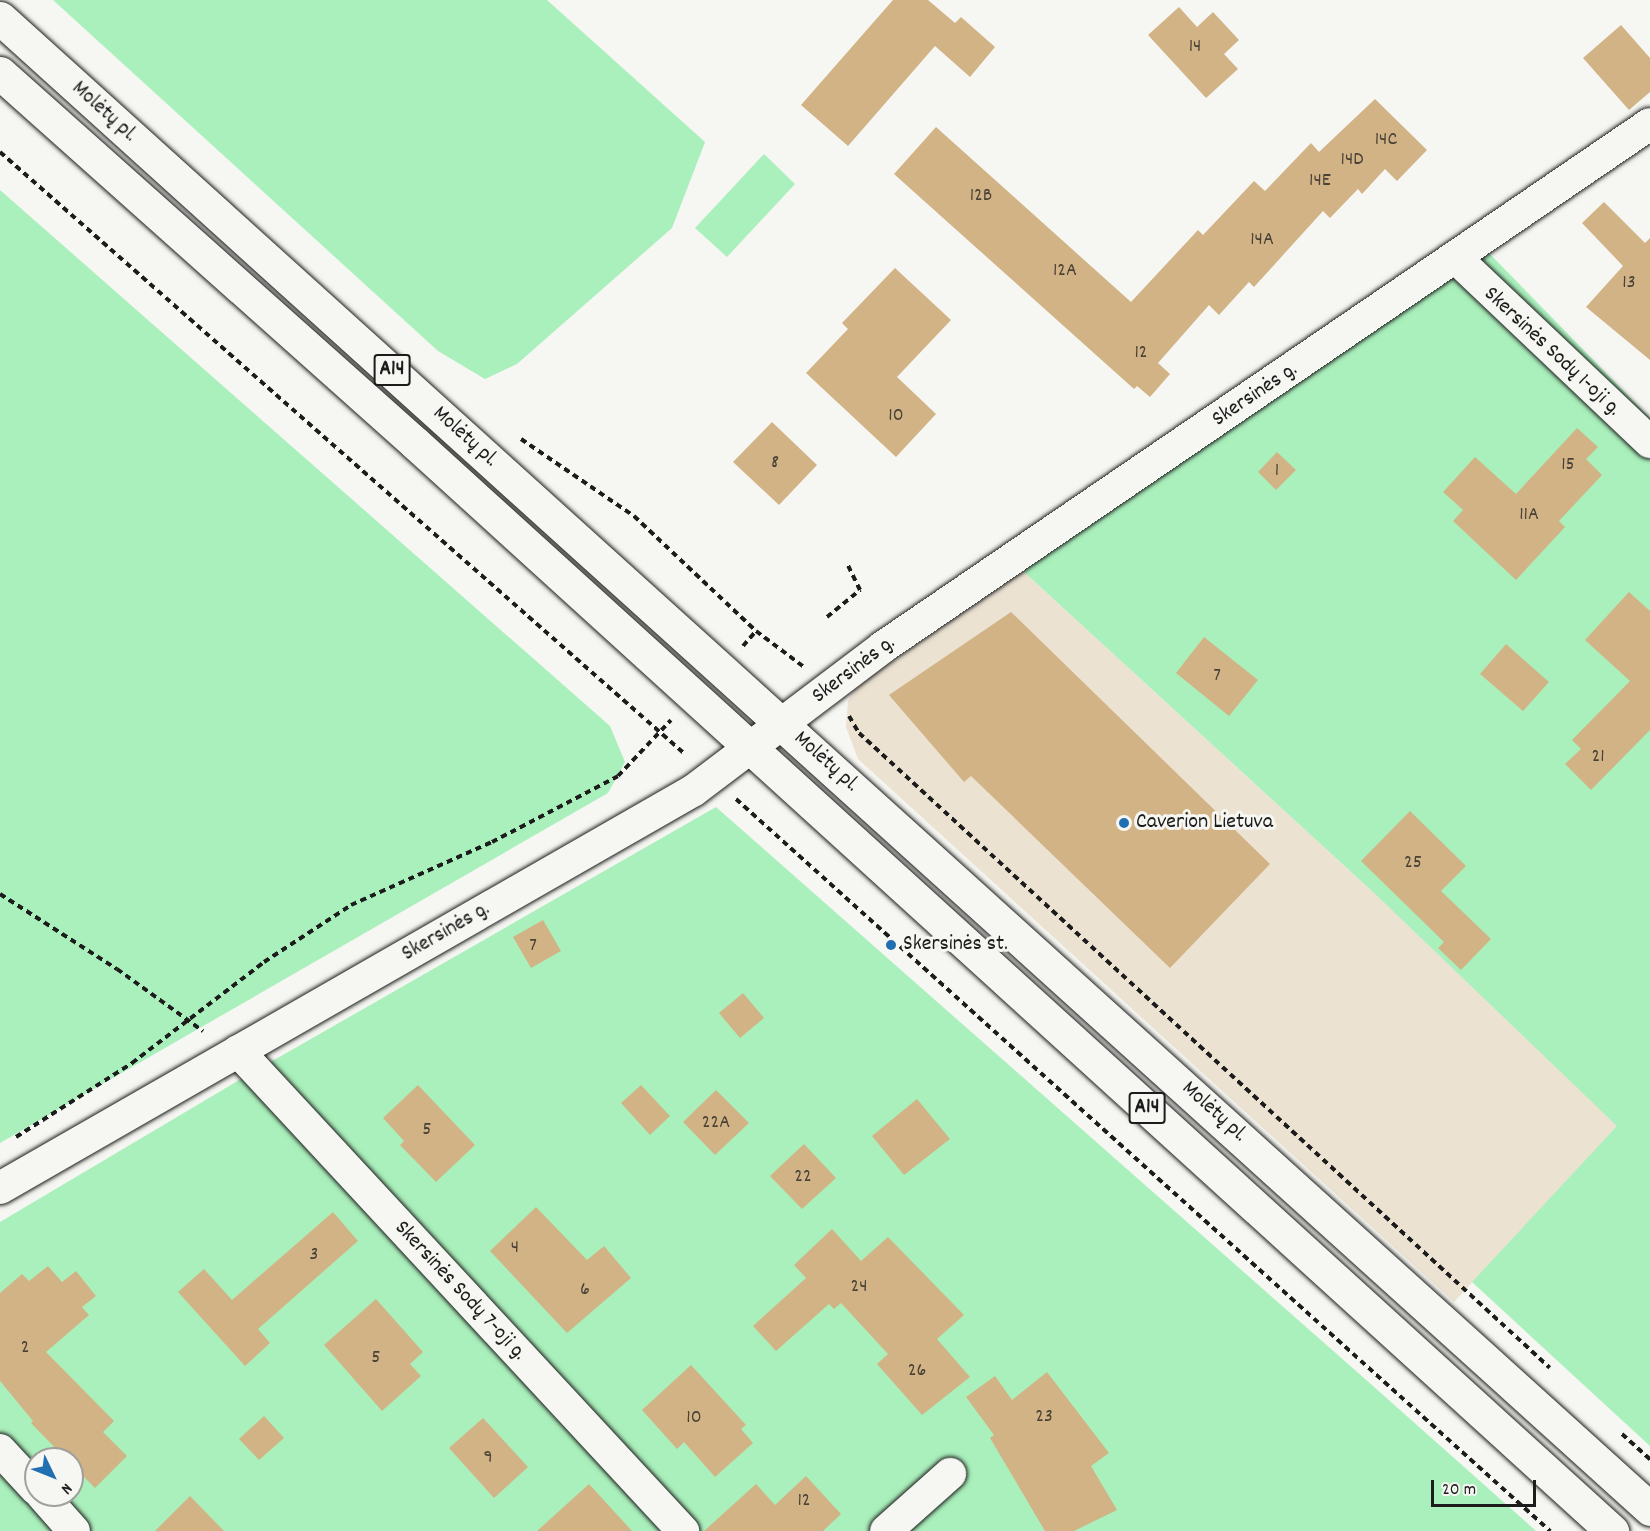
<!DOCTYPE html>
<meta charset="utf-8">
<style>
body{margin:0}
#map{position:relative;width:1650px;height:1531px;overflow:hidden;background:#f6f6f2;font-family:Dekko,sans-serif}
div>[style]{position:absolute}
.built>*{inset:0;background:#ebe2d2}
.green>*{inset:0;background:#aaf0bc}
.building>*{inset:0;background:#d2b386}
.path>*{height:4px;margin-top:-2px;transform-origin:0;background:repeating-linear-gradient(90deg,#1c1c1c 0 6px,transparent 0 10.5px)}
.roads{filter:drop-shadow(0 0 2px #1c1c1c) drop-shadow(0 0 2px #1c1c1c)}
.street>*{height:32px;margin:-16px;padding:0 16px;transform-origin:16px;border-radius:16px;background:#f6f6f2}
.highway>*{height:33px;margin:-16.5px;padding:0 16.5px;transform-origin:16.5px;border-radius:16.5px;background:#f6f6f2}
.dots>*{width:16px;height:16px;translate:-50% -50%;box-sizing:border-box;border:3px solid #f6f6f2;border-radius:50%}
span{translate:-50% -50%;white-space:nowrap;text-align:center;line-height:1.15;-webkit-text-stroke:6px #f6f6f2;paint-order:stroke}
.number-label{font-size:20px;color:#4a4236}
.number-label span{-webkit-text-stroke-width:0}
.shield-label span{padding:2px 4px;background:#f6f6f2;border:2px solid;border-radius:4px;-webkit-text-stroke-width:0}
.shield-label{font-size:21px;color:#1c1c1c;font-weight:700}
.street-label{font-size:22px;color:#1c1c1c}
.poi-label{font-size:22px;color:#1c1c1c}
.left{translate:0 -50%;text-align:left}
.north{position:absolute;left:24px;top:1447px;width:60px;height:60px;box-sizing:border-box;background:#f6f6f2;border:2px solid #9f9f9c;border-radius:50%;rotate:133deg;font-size:16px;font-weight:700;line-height:24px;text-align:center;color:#1c1c1c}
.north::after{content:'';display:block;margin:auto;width:21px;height:27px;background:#1f6fb2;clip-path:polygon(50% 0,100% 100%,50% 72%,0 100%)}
.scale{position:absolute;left:1431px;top:1480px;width:105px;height:27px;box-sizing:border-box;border:3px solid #1c1c1c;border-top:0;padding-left:8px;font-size:18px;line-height:21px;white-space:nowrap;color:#1c1c1c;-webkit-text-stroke:4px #f6f6f2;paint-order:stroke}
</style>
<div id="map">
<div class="built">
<div style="clip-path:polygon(1023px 571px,1374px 893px,1618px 1126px,1454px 1302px,858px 759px,846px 727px,848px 701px,856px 687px)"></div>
</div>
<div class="green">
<div style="clip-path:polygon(53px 0,547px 0,705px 142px,672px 228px,517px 364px,485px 379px,438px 351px)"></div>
<div style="clip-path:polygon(764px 154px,795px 184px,727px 257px,695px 228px)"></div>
<div style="clip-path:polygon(0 190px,610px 726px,625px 762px,608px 793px,0 1143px)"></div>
<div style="clip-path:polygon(1487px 251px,1650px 418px,1650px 1446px,1472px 1282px,1617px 1126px,1374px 893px,1023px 571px)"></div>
<div style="clip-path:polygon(evenodd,716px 807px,1364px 1378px,1536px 1531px,0 1531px,0 1222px,241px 1079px,716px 807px,36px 1459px,72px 1459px,72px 1495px,36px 1495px,36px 1459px)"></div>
</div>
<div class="building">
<div style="clip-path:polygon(893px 0,928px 0,955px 23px,961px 17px,995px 47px,970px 77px,935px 46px,848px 146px,801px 105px)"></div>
<div style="clip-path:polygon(1179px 7px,1197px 27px,1213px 12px,1239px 40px,1224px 54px,1238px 69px,1206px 98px,1148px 35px)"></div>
<div style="clip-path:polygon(1621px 25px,1650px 58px,1650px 92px,1629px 110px,1583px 58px)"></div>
<div style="clip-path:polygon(1375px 99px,1427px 150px,1397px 181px,1385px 169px,1362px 194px,1358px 189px,1330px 218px,1323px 211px,1254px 287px,1249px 282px,1219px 315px,1209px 305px,1158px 363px,1170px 374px,1150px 397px,1137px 386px,1134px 389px,894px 174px,936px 127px,1131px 302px,1198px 230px,1203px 235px,1254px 181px,1265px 191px,1311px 143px,1319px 152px)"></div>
<div style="clip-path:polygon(1604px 202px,1645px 243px,1650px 238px,1650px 360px,1586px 307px,1623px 266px,1582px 223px)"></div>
<div style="clip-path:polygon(895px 268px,951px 320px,897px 377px,936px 414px,896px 457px,806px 373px,848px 329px,842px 323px)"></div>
<div style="clip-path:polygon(772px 422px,817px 465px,779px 505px,733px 462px)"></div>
<div style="clip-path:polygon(1577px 428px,1598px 447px,1586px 459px,1602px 475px,1559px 521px,1565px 527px,1516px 580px,1453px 521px,1463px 510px,1443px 492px,1475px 457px,1516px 494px)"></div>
<div style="clip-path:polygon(1277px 452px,1296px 470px,1276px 490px,1258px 472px)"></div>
<div style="clip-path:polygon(1629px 592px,1650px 611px,1650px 730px,1591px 790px,1565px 764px,1581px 749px,1572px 740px,1630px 681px,1585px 640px)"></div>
<div style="clip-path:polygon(1011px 612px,1270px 864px,1170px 968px,971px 776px,964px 782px,889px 695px)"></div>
<div style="clip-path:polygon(1204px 637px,1258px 680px,1229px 716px,1176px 673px)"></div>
<div style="clip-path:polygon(1506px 644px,1549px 682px,1523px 711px,1480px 674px)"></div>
<div style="clip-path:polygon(1410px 811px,1466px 866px,1441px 891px,1491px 939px,1461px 970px,1438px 948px,1444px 942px,1361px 861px)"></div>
<div style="clip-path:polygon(543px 920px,561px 951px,531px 968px,513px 937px)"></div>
<div style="clip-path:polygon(743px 993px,764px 1018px,740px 1038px,719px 1013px)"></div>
<div style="clip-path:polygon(418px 1085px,475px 1145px,436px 1182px,400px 1145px,404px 1141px,383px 1118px)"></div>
<div style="clip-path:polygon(641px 1085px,670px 1116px,650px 1135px,621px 1103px)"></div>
<div style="clip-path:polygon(716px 1090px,749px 1123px,715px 1155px,683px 1122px)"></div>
<div style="clip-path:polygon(917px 1099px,950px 1139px,904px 1175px,872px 1136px)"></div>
<div style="clip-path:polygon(804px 1144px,836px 1178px,802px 1209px,770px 1176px)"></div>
<div style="clip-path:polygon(536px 1207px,587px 1260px,604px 1246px,631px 1278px,567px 1333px,490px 1251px)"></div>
<div style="clip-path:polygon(333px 1212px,358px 1241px,258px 1329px,270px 1343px,245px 1366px,178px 1292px,204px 1269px,232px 1300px)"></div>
<div style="clip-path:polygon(832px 1229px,861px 1261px,888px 1237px,964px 1315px,937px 1339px,970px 1377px,922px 1415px,877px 1364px,888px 1354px,841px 1303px,834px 1309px,829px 1304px,776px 1351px,753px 1326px,806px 1278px,794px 1265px)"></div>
<div style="clip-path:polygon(48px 1266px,62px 1282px,76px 1271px,96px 1296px,82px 1307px,89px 1315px,46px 1352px,114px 1421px,103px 1432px,127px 1456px,95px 1488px,72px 1465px,72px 1459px,66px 1459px,31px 1423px,33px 1421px,0 1381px,0 1293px,22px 1274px,29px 1281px)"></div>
<div style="clip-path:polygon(376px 1299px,423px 1352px,410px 1364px,421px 1376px,382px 1411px,324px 1345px)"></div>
<div style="clip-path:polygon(691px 1365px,746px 1425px,741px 1429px,753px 1443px,715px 1477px,684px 1442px,677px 1449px,642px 1410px)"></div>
<div style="clip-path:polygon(1047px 1372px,1109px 1453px,1091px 1466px,1117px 1510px,1074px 1531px,1045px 1531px,990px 1438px,994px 1435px,966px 1397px,995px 1376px,1012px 1400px)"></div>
<div style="clip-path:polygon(264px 1416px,284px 1438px,259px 1460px,239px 1439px)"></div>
<div style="clip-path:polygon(483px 1418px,528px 1467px,494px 1498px,449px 1448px)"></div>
<div style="clip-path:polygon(806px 1476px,841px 1514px,823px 1531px,704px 1531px,756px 1484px,775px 1505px)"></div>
<div style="clip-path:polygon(589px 1484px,632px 1531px,537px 1531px)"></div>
<div style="clip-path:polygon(190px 1496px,224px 1531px,155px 1531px)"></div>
</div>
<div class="path">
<div style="left:0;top:152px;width:913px;rotate:41.32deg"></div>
<div style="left:521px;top:439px;width:137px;rotate:34.3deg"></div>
<div style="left:634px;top:516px;width:168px;rotate:43.3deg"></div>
<div style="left:756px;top:631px;width:60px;rotate:36.9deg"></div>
<div style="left:827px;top:617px;width:43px;rotate:-39.3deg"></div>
<div style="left:860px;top:590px;width:30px;rotate:-116deg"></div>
<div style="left:743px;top:646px;width:20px;rotate:-49deg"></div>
<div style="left:849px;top:716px;width:20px;rotate:60deg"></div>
<div style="left:859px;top:733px;width:938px;rotate:42.58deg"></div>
<div style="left:736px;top:799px;width:1095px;rotate:41.96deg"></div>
<div style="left:0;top:894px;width:139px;rotate:32.7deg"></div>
<div style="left:117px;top:969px;width:106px;rotate:35.8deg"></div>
<div style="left:16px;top:1137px;width:138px;rotate:-32.5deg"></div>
<div style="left:132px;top:1063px;width:166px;rotate:-37.4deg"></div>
<div style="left:264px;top:962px;width:104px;rotate:-33.2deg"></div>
<div style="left:351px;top:905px;width:154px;rotate:-24.1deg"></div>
<div style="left:492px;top:842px;width:142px;rotate:-27.6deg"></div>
<div style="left:618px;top:776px;width:77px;rotate:-46.6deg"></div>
<div style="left:1622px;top:1434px;width:38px;rotate:42deg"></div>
</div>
<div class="roads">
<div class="street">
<div style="left:1457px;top:259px;width:266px;rotate:43.5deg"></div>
<div style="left:238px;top:1051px;width:655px;rotate:47.17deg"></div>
<div style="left:0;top:1188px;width:800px;rotate:-29.83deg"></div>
<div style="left:694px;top:790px;width:237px;rotate:-37.1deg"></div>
<div style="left:883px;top:647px;width:928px;rotate:-34.29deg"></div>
<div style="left:0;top:1450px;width:53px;rotate:47.3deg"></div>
<div style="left:42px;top:1495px;width:48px;rotate:48.4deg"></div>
<div style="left:886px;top:1531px;width:86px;rotate:-41.7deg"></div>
</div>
<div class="highway">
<div style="left:0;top:18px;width:2224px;rotate:42.1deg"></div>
<div style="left:0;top:73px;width:556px;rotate:41.72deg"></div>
<div style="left:415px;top:443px;width:1618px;rotate:42.27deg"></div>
</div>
</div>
<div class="dots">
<div style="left:1124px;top:823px;background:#1f6fb2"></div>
<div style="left:891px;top:945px;background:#1f6fb2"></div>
</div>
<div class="number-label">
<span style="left:1195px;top:47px">14</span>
<span style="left:1386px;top:140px">14C</span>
<span style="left:1352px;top:160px">14D</span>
<span style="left:1320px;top:181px">14E</span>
<span style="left:981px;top:196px">12B</span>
<span style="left:1262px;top:240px">14A</span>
<span style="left:1065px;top:271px">12A</span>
<span style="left:1629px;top:283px">13</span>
<span style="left:1141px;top:353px">12</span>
<span style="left:896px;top:416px">10</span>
<span style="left:775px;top:463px">8</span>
<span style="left:1568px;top:465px">15</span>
<span style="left:1277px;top:471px">1</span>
<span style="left:1529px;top:515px">11A</span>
<span style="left:1217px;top:676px">7</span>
<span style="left:1598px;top:757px">21</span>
<span style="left:1413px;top:863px">25</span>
<span style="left:533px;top:946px">7</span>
<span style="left:716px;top:1123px">22A</span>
<span style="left:427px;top:1130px">5</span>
<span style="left:803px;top:1177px">22</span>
<span style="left:515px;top:1248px">4</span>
<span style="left:314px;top:1255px">3</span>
<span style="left:859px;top:1287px">24</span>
<span style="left:585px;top:1290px">6</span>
<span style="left:25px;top:1348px">2</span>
<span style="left:376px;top:1358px">5</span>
<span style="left:917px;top:1371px">26</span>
<span style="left:1044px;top:1417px">23</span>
<span style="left:694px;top:1418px">10</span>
<span style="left:488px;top:1458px">9</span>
<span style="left:804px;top:1501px">12</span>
</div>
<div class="shield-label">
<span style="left:392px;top:370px">A14</span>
<span style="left:1147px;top:1108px">A14</span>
</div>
<div class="street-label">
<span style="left:104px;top:112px;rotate:42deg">Molėtų pl.</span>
<span style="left:1552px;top:352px;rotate:43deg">Skersinės Sodų 1-oji g.</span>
<span style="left:1255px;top:395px;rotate:-34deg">Skersinės g.</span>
<span style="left:465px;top:437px;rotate:42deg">Molėtų pl.</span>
<span style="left:854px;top:670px;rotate:-37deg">Skersinės g.</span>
<span style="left:826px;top:762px;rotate:42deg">Molėtų pl.</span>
<span style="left:446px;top:932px;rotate:-30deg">Skersinės g.</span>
<span style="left:1214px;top:1112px;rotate:42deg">Molėtų pl.</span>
<span style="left:460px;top:1291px;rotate:47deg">Skersinės Sodų 7-oji g.</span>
</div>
<div class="poi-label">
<span class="left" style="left:1136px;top:823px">Caverion Lietuva</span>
<span class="left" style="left:903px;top:945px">Skersinės st.</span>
</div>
<div class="north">N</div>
<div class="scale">20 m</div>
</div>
